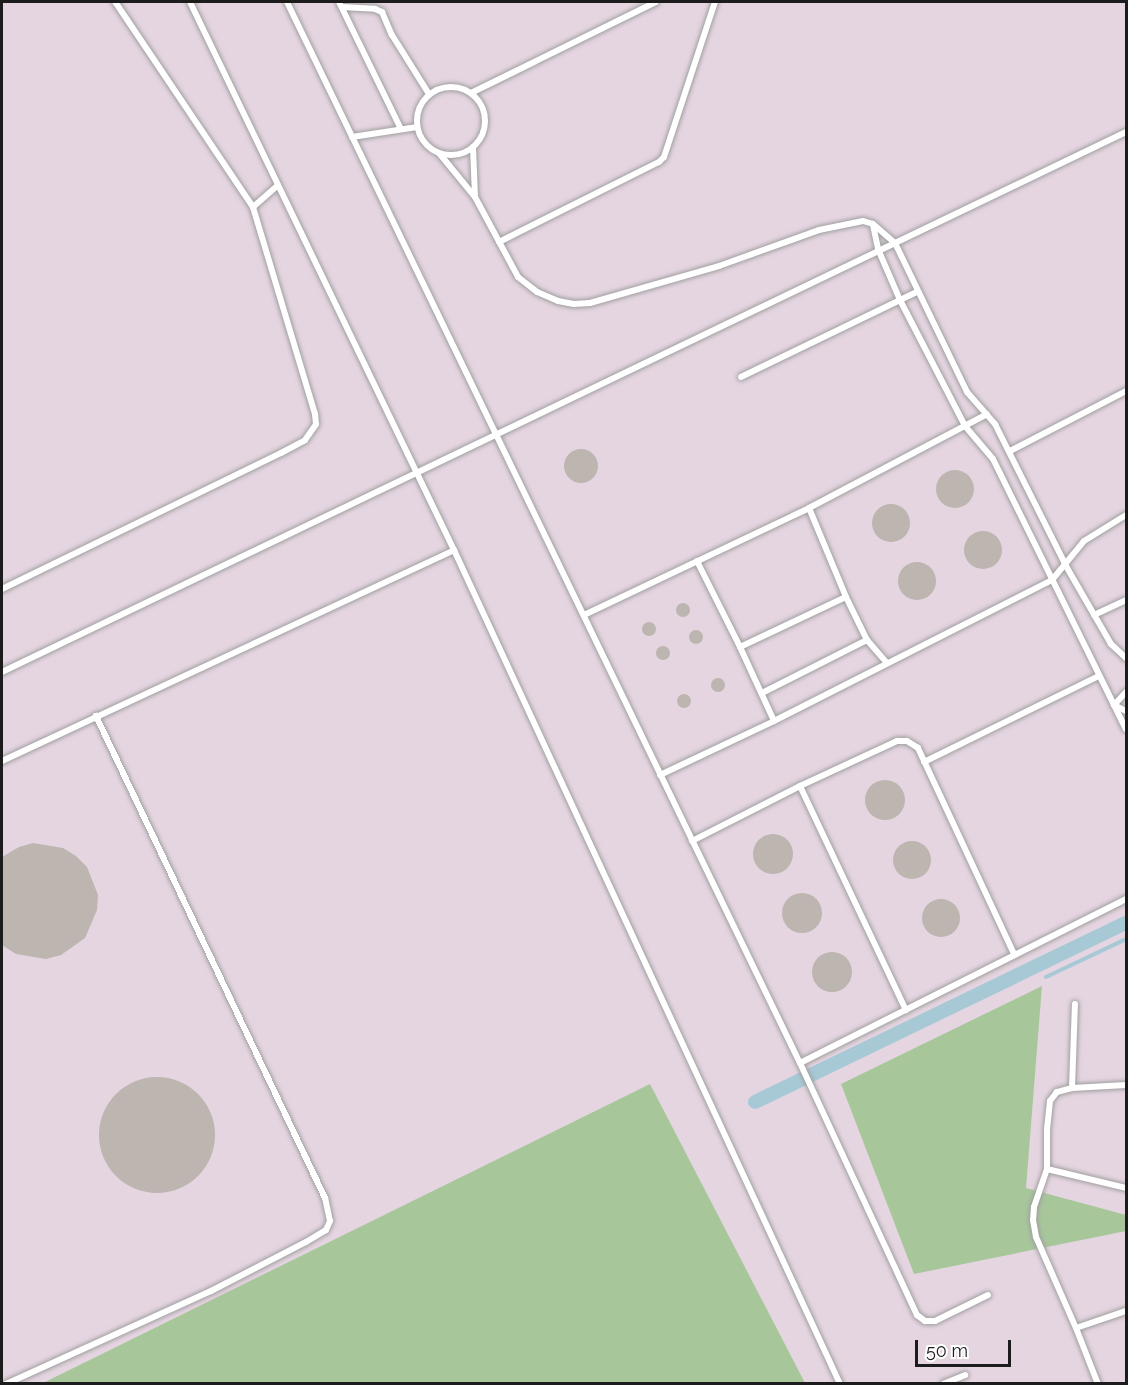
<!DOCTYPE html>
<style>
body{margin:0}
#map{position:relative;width:1128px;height:1385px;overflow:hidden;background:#ece9e2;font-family:Raleway,sans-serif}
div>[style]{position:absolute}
.industrial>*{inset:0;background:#e5d5e1}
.forest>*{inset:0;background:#a7c79b}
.stream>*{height:4px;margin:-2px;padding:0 2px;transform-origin:2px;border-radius:2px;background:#a7c9d6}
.canal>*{height:14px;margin:-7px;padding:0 7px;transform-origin:7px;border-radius:7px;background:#a7c9d6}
.building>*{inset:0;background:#bcb5b0}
.round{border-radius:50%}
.roads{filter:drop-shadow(0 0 2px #a0a0a0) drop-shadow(0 0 2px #a0a0a0)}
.service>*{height:6px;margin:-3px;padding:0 3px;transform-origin:3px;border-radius:3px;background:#fff}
.service>.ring{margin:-3px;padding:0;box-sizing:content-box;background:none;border:6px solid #fff;border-radius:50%}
span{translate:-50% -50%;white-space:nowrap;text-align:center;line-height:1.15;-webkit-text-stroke:4.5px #fff;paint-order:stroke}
.frame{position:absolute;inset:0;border:3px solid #1c1c1c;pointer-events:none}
.scale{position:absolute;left:915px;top:1340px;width:96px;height:27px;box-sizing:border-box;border:3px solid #1c1c1c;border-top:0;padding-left:8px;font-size:18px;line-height:21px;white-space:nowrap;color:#1c1c1c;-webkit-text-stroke:4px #fff;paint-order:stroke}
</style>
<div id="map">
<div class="industrial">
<div style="clip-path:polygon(2px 2px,1126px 2px,1126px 1383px,2px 1383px)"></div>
</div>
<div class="forest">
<div style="clip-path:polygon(1042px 986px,1026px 1188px,1126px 1215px,1126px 1231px,914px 1274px,841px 1084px)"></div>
<div style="clip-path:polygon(650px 1084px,805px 1383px,43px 1383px)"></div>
</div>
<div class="stream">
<div style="left:1046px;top:977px;width:89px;rotate:-25.4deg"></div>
</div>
<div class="canal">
<div style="left:755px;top:1102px;width:412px;rotate:-25.8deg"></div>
</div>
<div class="building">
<div class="round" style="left:564px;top:449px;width:34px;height:34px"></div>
<div class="round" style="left:936px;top:470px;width:38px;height:38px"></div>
<div class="round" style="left:872px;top:504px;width:38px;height:38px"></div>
<div class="round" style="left:964px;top:531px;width:38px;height:38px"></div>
<div class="round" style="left:898px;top:562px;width:38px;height:38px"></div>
<div class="round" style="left:676px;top:603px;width:14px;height:14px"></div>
<div class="round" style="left:642px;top:622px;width:14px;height:14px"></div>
<div class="round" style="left:689px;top:630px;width:14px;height:14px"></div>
<div class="round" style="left:656px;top:646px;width:14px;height:14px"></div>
<div class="round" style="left:711px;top:678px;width:14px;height:14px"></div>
<div class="round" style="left:677px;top:694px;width:14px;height:14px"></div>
<div class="round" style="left:865px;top:780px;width:40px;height:40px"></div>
<div class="round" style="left:753px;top:834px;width:40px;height:40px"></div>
<div class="round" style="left:893px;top:841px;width:38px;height:38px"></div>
<div style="clip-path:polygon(33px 843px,63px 848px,76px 856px,87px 867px,98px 895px,97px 910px,85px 938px,61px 955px,46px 959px,16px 954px,2px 945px,2px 857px,19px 847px)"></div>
<div class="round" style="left:782px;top:893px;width:40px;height:40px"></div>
<div class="round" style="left:922px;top:899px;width:38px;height:38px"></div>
<div class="round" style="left:812px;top:952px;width:40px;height:40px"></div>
<div class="round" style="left:99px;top:1077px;width:116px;height:116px"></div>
</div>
<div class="roads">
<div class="service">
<div style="left:190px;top:2px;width:608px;rotate:64.28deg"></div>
<div style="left:454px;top:550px;width:919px;rotate:65.16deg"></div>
<div style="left:287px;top:2px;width:1179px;rotate:64.2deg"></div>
<div style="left:800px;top:1063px;width:365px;rotate:-26.7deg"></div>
<div style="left:339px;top:2px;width:141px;rotate:64deg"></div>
<div style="left:342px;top:7px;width:33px;rotate:3deg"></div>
<div style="left:375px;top:9px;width:8px;rotate:23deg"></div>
<div style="left:382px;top:12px;width:25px;rotate:67deg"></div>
<div style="left:392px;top:35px;width:70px;rotate:57.9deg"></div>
<div class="ring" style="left:417px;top:87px;width:62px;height:62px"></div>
<div style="left:471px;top:93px;width:206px;rotate:-26.2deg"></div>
<div style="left:352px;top:137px;width:66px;rotate:-8.7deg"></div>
<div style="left:473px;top:147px;width:49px;rotate:87.7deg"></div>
<div style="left:439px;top:153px;width:57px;rotate:50.7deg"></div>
<div style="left:475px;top:197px;width:91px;rotate:61.7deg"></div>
<div style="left:518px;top:277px;width:24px;rotate:38deg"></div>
<div style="left:537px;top:292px;width:23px;rotate:23deg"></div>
<div style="left:558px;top:301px;width:16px;rotate:11deg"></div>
<div style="left:574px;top:304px;width:16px;rotate:-4deg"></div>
<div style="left:590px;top:303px;width:134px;rotate:-16deg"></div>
<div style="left:719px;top:266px;width:106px;rotate:-19.8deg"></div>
<div style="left:819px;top:230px;width:45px;rotate:-11.6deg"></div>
<div style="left:863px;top:221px;width:10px;rotate:17deg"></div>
<div style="left:873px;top:224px;width:29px;rotate:41deg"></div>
<div style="left:895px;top:243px;width:165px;rotate:64.2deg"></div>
<div style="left:967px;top:392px;width:43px;rotate:48.8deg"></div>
<div style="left:995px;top:424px;width:159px;rotate:63.4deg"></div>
<div style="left:1066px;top:566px;width:90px;rotate:60deg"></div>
<div style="left:1111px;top:644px;width:21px;rotate:43deg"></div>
<div style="left:253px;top:207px;width:33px;rotate:-41deg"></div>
<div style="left:873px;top:225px;width:25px;rotate:78deg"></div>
<div style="left:878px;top:249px;width:56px;rotate:66.7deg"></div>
<div style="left:900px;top:300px;width:142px;rotate:62.7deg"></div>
<div style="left:965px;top:426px;width:43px;rotate:49.7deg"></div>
<div style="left:993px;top:459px;width:301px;rotate:63.8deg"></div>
<div style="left:499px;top:242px;width:179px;rotate:-26.6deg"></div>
<div style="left:659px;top:162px;width:7px;rotate:-45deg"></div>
<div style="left:664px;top:157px;width:163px;rotate:-71.8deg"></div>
<div style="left:741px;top:377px;width:195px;rotate:-25.8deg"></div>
<div style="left:1010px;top:451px;width:131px;rotate:-27.3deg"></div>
<div style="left:809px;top:508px;width:96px;rotate:67.4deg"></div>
<div style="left:846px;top:597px;width:48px;rotate:64deg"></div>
<div style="left:867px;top:640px;width:30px;rotate:49deg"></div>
<div style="left:697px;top:561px;width:96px;rotate:63.4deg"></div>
<div style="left:740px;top:647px;width:81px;rotate:65.3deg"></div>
<div style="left:2px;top:589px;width:310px;rotate:-26deg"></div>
<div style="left:281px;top:453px;width:27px;rotate:-28deg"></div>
<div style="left:305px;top:440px;width:19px;rotate:-55deg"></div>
<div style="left:316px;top:424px;width:10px;rotate:-96deg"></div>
<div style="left:315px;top:414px;width:216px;rotate:-106.7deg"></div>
<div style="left:253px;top:207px;width:247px;rotate:-123.9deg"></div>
<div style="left:584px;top:615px;width:249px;rotate:-25.4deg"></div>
<div style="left:809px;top:508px;width:201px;rotate:-27.8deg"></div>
<div style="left:1094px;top:615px;width:35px;rotate:-25deg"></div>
<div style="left:740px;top:647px;width:117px;rotate:-25.3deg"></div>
<div style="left:2px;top:672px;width:1247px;rotate:-25.66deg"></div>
<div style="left:762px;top:693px;width:118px;rotate:-26.8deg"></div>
<div style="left:1114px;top:705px;width:18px;rotate:-47deg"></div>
<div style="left:1114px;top:705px;width:13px;rotate:27deg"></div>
<div style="left:2px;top:761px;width:499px;rotate:-25deg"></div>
<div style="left:924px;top:762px;width:195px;rotate:-26.2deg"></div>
<div style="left:660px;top:775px;width:126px;rotate:-25.3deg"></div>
<div style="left:774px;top:721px;width:312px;rotate:-26.9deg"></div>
<div style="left:1052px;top:580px;width:50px;rotate:-50.6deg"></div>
<div style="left:1084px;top:541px;width:49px;rotate:-31.8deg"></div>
<div style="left:800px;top:786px;width:248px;rotate:64.7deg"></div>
<div style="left:692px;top:841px;width:121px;rotate:-27deg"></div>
<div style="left:800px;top:786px;width:107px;rotate:-24.9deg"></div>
<div style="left:897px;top:741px;width:10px"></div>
<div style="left:907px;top:741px;width:13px;rotate:32deg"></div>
<div style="left:918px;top:748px;width:227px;rotate:65deg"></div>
<div style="left:800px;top:1063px;width:278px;rotate:65.1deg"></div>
<div style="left:917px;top:1315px;width:10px;rotate:37deg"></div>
<div style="left:925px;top:1321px;width:10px"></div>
<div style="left:935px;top:1321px;width:59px;rotate:-26.1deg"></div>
<div style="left:1126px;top:1085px;width:54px;rotate:176.8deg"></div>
<div style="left:1072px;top:1088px;width:16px;rotate:165deg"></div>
<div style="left:1057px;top:1092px;width:11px;rotate:128deg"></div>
<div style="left:1050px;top:1101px;width:28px;rotate:96deg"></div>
<div style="left:1047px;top:1129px;width:40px;rotate:90deg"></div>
<div style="left:1047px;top:1169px;width:81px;rotate:13.5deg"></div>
<div style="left:1072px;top:1088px;width:84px;rotate:-88deg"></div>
<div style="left:1047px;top:1169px;width:40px;rotate:108.9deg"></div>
<div style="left:1034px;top:1207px;width:13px;rotate:94deg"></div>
<div style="left:1033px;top:1220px;width:17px;rotate:80deg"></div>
<div style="left:1036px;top:1237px;width:99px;rotate:66.3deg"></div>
<div style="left:1076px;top:1328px;width:53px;rotate:-18.8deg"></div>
<div style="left:1076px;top:1328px;width:60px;rotate:68.6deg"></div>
<div style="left:6px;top:1384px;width:225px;rotate:-24.4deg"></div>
<div style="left:211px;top:1291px;width:107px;rotate:-27.3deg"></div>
<div style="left:306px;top:1242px;width:23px;rotate:-31deg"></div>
<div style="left:326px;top:1230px;width:10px;rotate:-66deg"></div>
<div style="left:330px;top:1221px;width:24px;rotate:-102deg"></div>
<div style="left:325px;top:1198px;width:534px;rotate:-115.41deg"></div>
<div style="left:943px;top:1384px;width:24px;rotate:-22deg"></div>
</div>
</div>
<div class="frame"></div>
<div class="scale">50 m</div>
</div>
